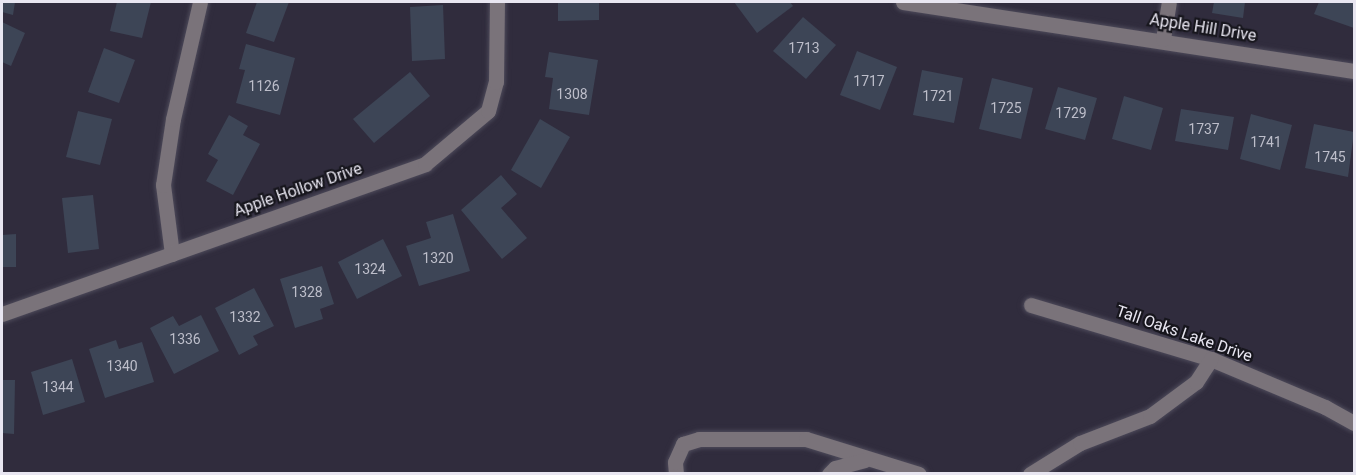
<!DOCTYPE html>
<style>
body{margin:0}
#map{position:relative;width:1356px;height:475px;overflow:hidden;background:#302c3d;font-family:Roboto,sans-serif}
div>[style]{position:absolute}
.building>*{inset:0;background:#3d4556}
.roads{filter:drop-shadow(0 0 2px #4d4a5a) drop-shadow(0 0 2px #4d4a5a)}
.minor>*{height:15px;margin:-7.5px;padding:0 7.5px;transform-origin:7.5px;border-radius:7.5px;background:#7a737a}
span{translate:-50% -50%;white-space:nowrap;text-align:center;line-height:1.15;-webkit-text-stroke:4.5px #17161d;paint-order:stroke}
.number-label{font-size:14px;color:#bdbeca}
.number-label span{-webkit-text-stroke-width:0}
.street-label{font-size:16px;color:#e8e6f1}
.frame{position:absolute;inset:0;border:3px solid #e8e6f1;pointer-events:none}
</style>
<div id="map">
<div class="building">
<div style="clip-path:polygon(2px 2px,15px 2px,13px 15px,2px 12px)"></div>
<div style="clip-path:polygon(117px 2px,151px 2px,142px 38px,110px 31px)"></div>
<div style="clip-path:polygon(257px 2px,289px 2px,274px 42px,246px 33px)"></div>
<div style="clip-path:polygon(558px 2px,599px 2px,599px 20px,558px 21px)"></div>
<div style="clip-path:polygon(734px 2px,790px 2px,793px 6px,757px 33px)"></div>
<div style="clip-path:polygon(1214px 2px,1245px 2px,1243px 18px,1212px 13px)"></div>
<div style="clip-path:polygon(1319px 2px,1354px 2px,1354px 28px,1314px 14px)"></div>
<div style="clip-path:polygon(443px 5px,445px 59px,412px 61px,410px 7px)"></div>
<div style="clip-path:polygon(803px 17px,836px 45px,806px 79px,773px 51px)"></div>
<div style="clip-path:polygon(2px 22px,25px 33px,11px 66px,2px 62px)"></div>
<div style="clip-path:polygon(246px 44px,295px 58px,280px 115px,236px 103px,245px 70px,239px 69px)"></div>
<div style="clip-path:polygon(104px 48px,135px 60px,119px 103px,88px 92px)"></div>
<div style="clip-path:polygon(857px 51px,897px 67px,880px 110px,840px 95px)"></div>
<div style="clip-path:polygon(549px 52px,598px 60px,589px 115px,549px 109px,553px 78px,545px 77px)"></div>
<div style="clip-path:polygon(922px 70px,963px 78px,954px 123px,913px 115px)"></div>
<div style="clip-path:polygon(410px 72px,430px 96px,374px 143px,353px 119px)"></div>
<div style="clip-path:polygon(992px 78px,1033px 88px,1021px 139px,979px 129px)"></div>
<div style="clip-path:polygon(1058px 87px,1097px 98px,1085px 140px,1045px 129px)"></div>
<div style="clip-path:polygon(1124px 96px,1163px 108px,1151px 150px,1112px 139px)"></div>
<div style="clip-path:polygon(1181px 109px,1234px 117px,1228px 150px,1175px 141px)"></div>
<div style="clip-path:polygon(78px 111px,112px 119px,100px 165px,66px 157px)"></div>
<div style="clip-path:polygon(1251px 114px,1292px 125px,1280px 170px,1240px 159px)"></div>
<div style="clip-path:polygon(229px 115px,248px 126px,243px 135px,260px 144px,233px 195px,206px 181px,218px 160px,208px 154px)"></div>
<div style="clip-path:polygon(540px 119px,570px 137px,541px 188px,511px 170px)"></div>
<div style="clip-path:polygon(1314px 124px,1354px 132px,1348px 177px,1305px 168px)"></div>
<div style="clip-path:polygon(501px 175px,517px 194px,501px 208px,527px 238px,502px 259px,461px 210px)"></div>
<div style="clip-path:polygon(93px 195px,99px 249px,68px 253px,62px 198px)"></div>
<div style="clip-path:polygon(453px 214px,470px 271px,419px 286px,406px 246px,431px 238px,426px 222px)"></div>
<div style="clip-path:polygon(16px 234px,16px 267px,2px 267px,2px 235px)"></div>
<div style="clip-path:polygon(383px 239px,402px 276px,357px 299px,338px 262px)"></div>
<div style="clip-path:polygon(322px 266px,334px 304px,320px 309px,323px 319px,295px 328px,280px 279px)"></div>
<div style="clip-path:polygon(254px 288px,274px 326px,253px 336px,258px 345px,239px 355px,215px 308px)"></div>
<div style="clip-path:polygon(201px 315px,219px 351px,174px 374px,150px 328px,173px 316px,179px 326px)"></div>
<div style="clip-path:polygon(116px 340px,119px 349px,142px 342px,154px 382px,105px 398px,89px 349px)"></div>
<div style="clip-path:polygon(72px 359px,85px 402px,43px 415px,31px 372px)"></div>
<div style="clip-path:polygon(2px 380px,15px 380px,14px 434px,2px 433px)"></div>
</div>
<div class="roads">
<div class="minor">
<div style="left:903px;top:2px;width:456px;rotate:8.7deg"></div>
<div style="left:1163px;top:39px;width:37px;rotate:-81deg"></div>
<div style="left:172px;top:254px;width:70px;rotate:-97.4deg"></div>
<div style="left:163px;top:185px;width:67px;rotate:-81.4deg"></div>
<div style="left:173px;top:119px;width:120px;rotate:-77deg"></div>
<div style="left:1031px;top:305px;width:188px;rotate:16.7deg"></div>
<div style="left:1211px;top:359px;width:124px;rotate:22.8deg"></div>
<div style="left:1325px;top:407px;width:33px;rotate:29deg"></div>
<div style="left:2px;top:314px;width:449px;rotate:-19.5deg"></div>
<div style="left:425px;top:164px;width:82px;rotate:-40.1deg"></div>
<div style="left:488px;top:111px;width:30px;rotate:-75deg"></div>
<div style="left:496px;top:82px;width:80px;rotate:-89.3deg"></div>
<div style="left:676px;top:474px;width:12px;rotate:-95deg"></div>
<div style="left:675px;top:462px;width:20px;rotate:-66deg"></div>
<div style="left:683px;top:444px;width:17px;rotate:-17deg"></div>
<div style="left:699px;top:439px;width:107px"></div>
<div style="left:806px;top:439px;width:118px;rotate:17.2deg"></div>
<div style="left:829px;top:474px;width:8px;rotate:-45deg"></div>
<div style="left:835px;top:468px;width:31px;rotate:-15deg"></div>
<div style="left:1030px;top:474px;width:59px;rotate:-31.8deg"></div>
<div style="left:1080px;top:443px;width:75px;rotate:-21.1deg"></div>
<div style="left:1150px;top:416px;width:57px;rotate:-36.5deg"></div>
<div style="left:1196px;top:382px;width:27px;rotate:-57deg"></div>
</div>
</div>
<div class="number-label">
<span style="left:804px;top:48px">1713</span>
<span style="left:869px;top:81px">1717</span>
<span style="left:264px;top:86px">1126</span>
<span style="left:572px;top:94px">1308</span>
<span style="left:938px;top:96px">1721</span>
<span style="left:1006px;top:108px">1725</span>
<span style="left:1071px;top:113px">1729</span>
<span style="left:1204px;top:129px">1737</span>
<span style="left:1266px;top:142px">1741</span>
<span style="left:1330px;top:157px">1745</span>
<span style="left:438px;top:258px">1320</span>
<span style="left:370px;top:269px">1324</span>
<span style="left:307px;top:292px">1328</span>
<span style="left:245px;top:317px">1332</span>
<span style="left:185px;top:339px">1336</span>
<span style="left:122px;top:366px">1340</span>
<span style="left:58px;top:387px">1344</span>
</div>
<div class="street-label">
<span style="left:1203px;top:28px;rotate:9deg">Apple Hill Drive</span>
<span style="left:298px;top:190px;rotate:-19deg">Apple Hollow Drive</span>
<span style="left:1184px;top:334px;rotate:19deg">Tall Oaks Lake Drive</span>
</div>
<div class="frame"></div>
</div>
